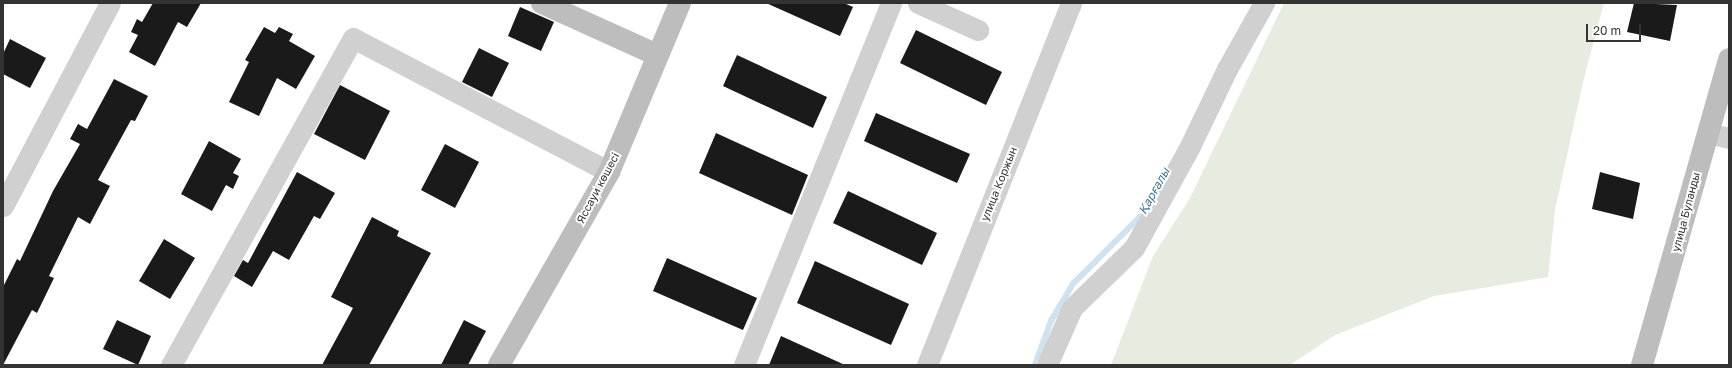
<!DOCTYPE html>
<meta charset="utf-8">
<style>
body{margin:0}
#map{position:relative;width:1732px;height:368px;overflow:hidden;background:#fff;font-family:"Golos Text",sans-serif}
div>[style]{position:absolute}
.green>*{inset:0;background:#e6ecdf}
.stream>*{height:5.5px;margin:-2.75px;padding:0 2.75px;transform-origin:2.75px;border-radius:2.75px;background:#cfe2ee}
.building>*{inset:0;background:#1a1a1a}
.street>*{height:21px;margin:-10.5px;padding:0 10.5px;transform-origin:10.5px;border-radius:10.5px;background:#d0d0d0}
.secondary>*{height:22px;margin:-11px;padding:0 11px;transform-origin:11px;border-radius:11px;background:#bdbdbd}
span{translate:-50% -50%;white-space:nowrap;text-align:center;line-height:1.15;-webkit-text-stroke:4px #fff;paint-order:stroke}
.street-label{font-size:11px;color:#333}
.water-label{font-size:12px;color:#3f7597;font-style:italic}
.frame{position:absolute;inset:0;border:4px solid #333;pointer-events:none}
.scale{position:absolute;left:1586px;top:24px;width:55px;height:18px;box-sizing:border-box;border:2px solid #333;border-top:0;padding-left:5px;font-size:12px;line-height:14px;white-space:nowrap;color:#333;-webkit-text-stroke:3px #fff;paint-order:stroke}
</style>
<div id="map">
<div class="green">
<div style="clip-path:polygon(1284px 3px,1604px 3px,1583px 82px,1555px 210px,1548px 277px,1434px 296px,1335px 335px,1290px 365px,1111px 365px,1153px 256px,1189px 200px)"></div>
</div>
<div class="stream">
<div style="left:1035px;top:365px;width:47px;rotate:-70deg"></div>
<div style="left:1051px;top:321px;width:43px;rotate:-59.3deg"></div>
<div style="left:1073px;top:284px;width:95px;rotate:-45deg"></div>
</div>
<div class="building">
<div style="clip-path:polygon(153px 3px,201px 3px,187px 27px,178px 22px,155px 66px,129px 52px,138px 35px,131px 32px,137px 19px,142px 22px)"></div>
<div style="clip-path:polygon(766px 3px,844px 3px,853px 7px,840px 36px)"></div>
<div style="clip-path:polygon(1634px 3px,1677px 5px,1670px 41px,1627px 32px)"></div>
<div style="clip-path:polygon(520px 7px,554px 22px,541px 51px,508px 36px)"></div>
<div style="clip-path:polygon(264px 27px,275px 33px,279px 27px,293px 34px,289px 41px,315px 56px,296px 89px,277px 78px,259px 116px,229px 102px,249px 62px,245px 60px)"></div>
<div style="clip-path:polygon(916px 30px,1002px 72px,986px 105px,900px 63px)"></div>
<div style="clip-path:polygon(10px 39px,46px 58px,30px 88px,3px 74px,3px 54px)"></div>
<div style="clip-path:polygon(479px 48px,509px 63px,492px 97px,462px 82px)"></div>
<div style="clip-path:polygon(737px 55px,827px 97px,813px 128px,723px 86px)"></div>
<div style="clip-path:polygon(114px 79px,148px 96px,135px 121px,131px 120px,98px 180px,110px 186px,90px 224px,78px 217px,49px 276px,54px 278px,37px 313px,32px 310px,3px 365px,3px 287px,17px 259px,20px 261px,53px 191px,80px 144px,70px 139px,78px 124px,87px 129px)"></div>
<div style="clip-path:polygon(340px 85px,390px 111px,365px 160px,314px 134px)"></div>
<div style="clip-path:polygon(876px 113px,970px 154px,957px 183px,864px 141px)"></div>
<div style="clip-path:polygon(716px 133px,808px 175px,792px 215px,699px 173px)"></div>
<div style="clip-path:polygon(209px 141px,241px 159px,233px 173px,239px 176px,233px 189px,226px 185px,212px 211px,181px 194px)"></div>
<div style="clip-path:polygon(445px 144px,479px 162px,455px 208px,421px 190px)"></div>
<div style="clip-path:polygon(297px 172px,335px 193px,320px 219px,314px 216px,289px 260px,273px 251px,252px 287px,234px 276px,243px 260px,248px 263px)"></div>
<div style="clip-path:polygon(1600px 172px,1640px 183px,1633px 219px,1592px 209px)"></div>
<div style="clip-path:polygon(848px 191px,937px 233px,922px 265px,833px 223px)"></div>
<div style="clip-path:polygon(372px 217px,399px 231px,397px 236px,431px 253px,369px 365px,322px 365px,353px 308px,331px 297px)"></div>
<div style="clip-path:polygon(164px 239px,195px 258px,170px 299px,139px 281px)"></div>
<div style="clip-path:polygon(667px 258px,757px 298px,743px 330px,653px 291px)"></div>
<div style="clip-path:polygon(815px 261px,909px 304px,891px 345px,797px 303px)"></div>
<div style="clip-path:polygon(117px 320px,151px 336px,138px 365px,103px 349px)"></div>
<div style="clip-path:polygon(464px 320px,486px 331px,468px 365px,441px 365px)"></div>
<div style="clip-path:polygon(781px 336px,845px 365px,769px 365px)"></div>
</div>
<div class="street">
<div style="left:918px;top:3px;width:66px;rotate:24.2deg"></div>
<div style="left:1708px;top:133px;width:22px;rotate:13deg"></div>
<div style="left:3px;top:206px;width:229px;rotate:-62.2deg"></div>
<div style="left:171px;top:365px;width:374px;rotate:-60.9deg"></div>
<div style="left:353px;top:38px;width:289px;rotate:27.6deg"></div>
<div style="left:744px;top:365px;width:391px;rotate:-67.9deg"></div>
<div style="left:927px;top:365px;width:390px;rotate:-68.3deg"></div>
<div style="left:1047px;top:365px;width:62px;rotate:-66.3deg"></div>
<div style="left:1072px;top:308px;width:86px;rotate:-44.1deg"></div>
<div style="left:1134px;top:248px;width:116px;rotate:-61.2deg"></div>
<div style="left:1190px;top:146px;width:85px;rotate:-64.3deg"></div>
<div style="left:1227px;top:69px;width:76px;rotate:-60.7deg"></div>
</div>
<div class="secondary">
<div style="left:542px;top:3px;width:126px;rotate:24.3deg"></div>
<div style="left:499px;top:365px;width:222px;rotate:-60.3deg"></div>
<div style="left:609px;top:172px;width:183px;rotate:-67.2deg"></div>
<div style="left:1642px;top:365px;width:318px;rotate:-74.1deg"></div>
</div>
<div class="street-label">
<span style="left:999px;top:184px;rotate:-68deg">улица Коржын</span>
<span style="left:598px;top:188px;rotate:-62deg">Яссауи көшесі</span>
<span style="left:1686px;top:212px;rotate:-75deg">улица Буланды</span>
</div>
<div class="water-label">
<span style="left:1154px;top:191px;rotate:-61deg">Қарғалы</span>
</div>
<div class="frame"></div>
<div class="scale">20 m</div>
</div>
